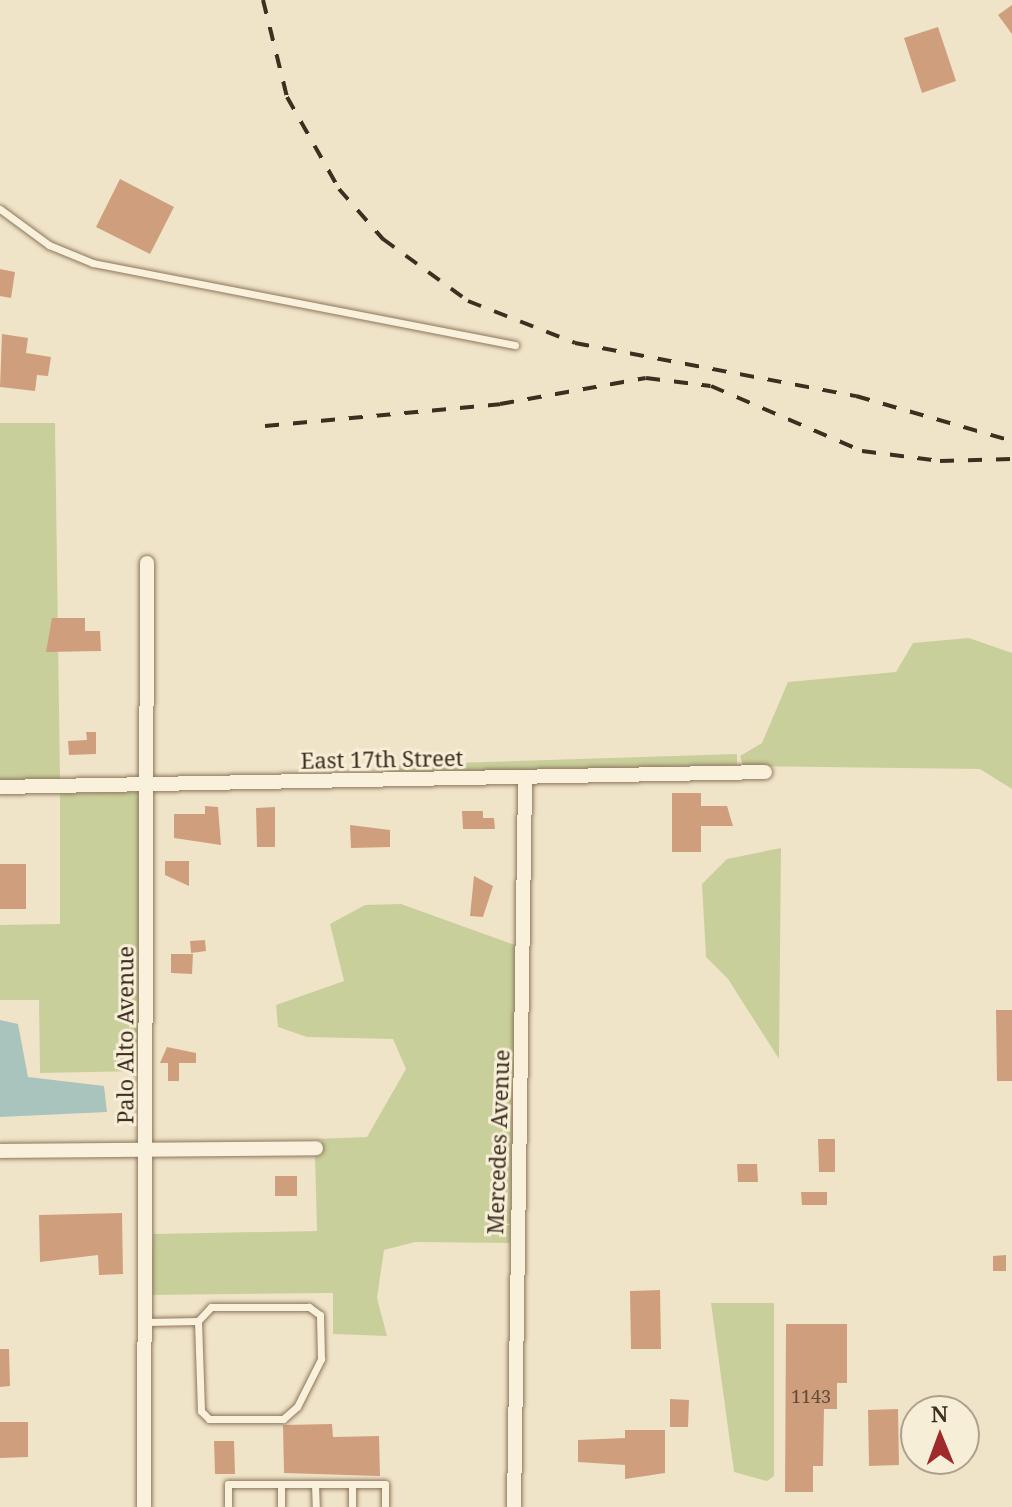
<!DOCTYPE html>
<style>
body{margin:0}
#map{position:relative;width:1012px;height:1507px;overflow:hidden;background:#f0e4c8;font-family:"Noto Serif",serif}
div>[style]{position:absolute}
.green>*{inset:0;background:#c9cf9b}
.water>*{inset:0;background:#a9c4bc}
.building>*{inset:0;background:#cf9f7d}
.roads{filter:drop-shadow(0 0 2px #8d765c) drop-shadow(0 0 2px #8d765c)}
.lane>*{height:7px;margin:-3.5px;padding:0 3.5px;transform-origin:3.5px;border-radius:3.5px;background:#faf1dc}
.street>*{height:14px;margin:-7px;padding:0 7px;transform-origin:7px;border-radius:7px;background:#faf1dc}
.rail>*{height:4px;margin-top:-2px;transform-origin:0;background:repeating-linear-gradient(90deg,#3d2e20 0 14px,transparent 0 28px)}
span{translate:-50% -50%;white-space:nowrap;text-align:center;line-height:1.15;-webkit-text-stroke:6px #f7eed8;paint-order:stroke}
.number-label{font-size:18px;color:#624a37}
.number-label span{-webkit-text-stroke-width:0}
.street-label{font-size:22px;color:#3d2e20}
.north{position:absolute;left:900px;top:1395px;width:80px;height:80px;box-sizing:border-box;background:#f7eed8;border:2px solid #ada18e;border-radius:50%;rotate:359deg;font-size:22px;font-weight:700;line-height:32px;text-align:center;color:#3d2e20}
.north::after{content:'';display:block;margin:auto;width:28px;height:36px;background:#9e2a2b;clip-path:polygon(50% 0,100% 100%,50% 72%,0 100%)}
</style>
<div id="map">
<div class="green">
<div style="clip-path:polygon(0 423px,55px 423px,60px 779px,0 780px)"></div>
<div style="clip-path:polygon(969px 638px,1012px 653px,1012px 789px,980px 769px,743px 766px,740px 756px,762px 743px,788px 682px,896px 672px,913px 643px)"></div>
<div style="clip-path:polygon(737px 754px,737px 765px,386px 774px,389px 765px)"></div>
<div style="clip-path:polygon(139px 792px,141px 1071px,40px 1073px,39px 1000px,0 1000px,0 925px,60px 924px,60px 793px)"></div>
<div style="clip-path:polygon(781px 848px,779px 1059px,728px 979px,706px 957px,702px 884px,727px 859px)"></div>
<div style="clip-path:polygon(401px 904px,518px 946px,510px 1243px,415px 1242px,384px 1250px,377px 1298px,387px 1336px,333px 1334px,333px 1293px,150px 1295px,153px 1234px,317px 1231px,315px 1155px,322px 1155px,322px 1141px,315px 1139px,367px 1137px,406px 1069px,393px 1039px,307px 1037px,278px 1027px,276px 1005px,344px 981px,330px 924px,365px 905px)"></div>
<div style="clip-path:polygon(711px 1303px,774px 1303px,774px 1476px,767px 1481px,734px 1472px)"></div>
</div>
<div class="water">
<div style="clip-path:polygon(0 1020px,18px 1024px,28px 1077px,104px 1086px,107px 1112px,0 1117px)"></div>
</div>
<div class="building">
<div style="clip-path:polygon(1012px 5px,1012px 34px,998px 15px)"></div>
<div style="clip-path:polygon(938px 27px,956px 81px,922px 93px,904px 38px)"></div>
<div style="clip-path:polygon(120px 179px,174px 207px,150px 254px,96px 227px)"></div>
<div style="clip-path:polygon(0 269px,15px 272px,11px 298px,0 296px)"></div>
<div style="clip-path:polygon(2px 334px,28px 338px,26px 353px,51px 357px,48px 376px,37px 375px,35px 391px,0 387px)"></div>
<div style="clip-path:polygon(52px 618px,85px 618px,85px 631px,100px 631px,101px 651px,46px 652px)"></div>
<div style="clip-path:polygon(86px 732px,96px 732px,96px 754px,69px 755px,68px 741px,87px 740px)"></div>
<div style="clip-path:polygon(672px 793px,701px 793px,701px 806px,727px 806px,733px 826px,701px 826px,701px 852px,672px 852px)"></div>
<div style="clip-path:polygon(205px 806px,218px 807px,221px 845px,174px 838px,174px 814px,205px 814px)"></div>
<div style="clip-path:polygon(275px 807px,275px 847px,257px 847px,256px 808px)"></div>
<div style="clip-path:polygon(462px 811px,483px 811px,483px 818px,494px 818px,495px 829px,463px 829px)"></div>
<div style="clip-path:polygon(350px 825px,390px 830px,390px 847px,351px 848px)"></div>
<div style="clip-path:polygon(165px 861px,189px 861px,189px 886px,165px 875px)"></div>
<div style="clip-path:polygon(0 864px,26px 864px,26px 909px,0 909px)"></div>
<div style="clip-path:polygon(474px 876px,493px 886px,483px 917px,470px 916px)"></div>
<div style="clip-path:polygon(205px 940px,206px 951px,191px 953px,190px 941px)"></div>
<div style="clip-path:polygon(171px 954px,193px 954px,192px 974px,171px 973px)"></div>
<div style="clip-path:polygon(996px 1010px,1012px 1010px,1012px 1081px,997px 1081px)"></div>
<div style="clip-path:polygon(167px 1047px,196px 1053px,196px 1063px,179px 1063px,179px 1081px,168px 1081px,168px 1063px,160px 1063px)"></div>
<div style="clip-path:polygon(818px 1139px,835px 1139px,835px 1172px,819px 1172px)"></div>
<div style="clip-path:polygon(737px 1164px,757px 1164px,758px 1182px,738px 1182px)"></div>
<div style="clip-path:polygon(275px 1176px,297px 1176px,297px 1196px,275px 1196px)"></div>
<div style="clip-path:polygon(801px 1192px,827px 1192px,827px 1205px,802px 1205px)"></div>
<div style="clip-path:polygon(122px 1213px,123px 1274px,99px 1275px,98px 1255px,40px 1262px,39px 1215px)"></div>
<div style="clip-path:polygon(1006px 1255px,1006px 1271px,993px 1271px,993px 1256px)"></div>
<div style="clip-path:polygon(660px 1290px,661px 1349px,631px 1349px,630px 1291px)"></div>
<div style="clip-path:polygon(786px 1324px,847px 1324px,847px 1383px,837px 1383px,837px 1409px,824px 1409px,823px 1466px,813px 1466px,813px 1492px,785px 1492px)"></div>
<div style="clip-path:polygon(0 1349px,9px 1349px,10px 1386px,0 1387px)"></div>
<div style="clip-path:polygon(670px 1399px,689px 1400px,688px 1427px,670px 1427px)"></div>
<div style="clip-path:polygon(898px 1409px,899px 1465px,869px 1466px,868px 1410px)"></div>
<div style="clip-path:polygon(0 1422px,28px 1422px,28px 1457px,0 1458px)"></div>
<div style="clip-path:polygon(332px 1424px,333px 1437px,379px 1436px,380px 1476px,284px 1473px,283px 1425px)"></div>
<div style="clip-path:polygon(625px 1430px,665px 1430px,665px 1473px,625px 1479px,625px 1465px,578px 1462px,578px 1440px,625px 1438px)"></div>
<div style="clip-path:polygon(214px 1441px,234px 1441px,235px 1474px,215px 1474px)"></div>
</div>
<div class="roads">
<div class="lane">
<div style="left:0;top:209px;width:61px;rotate:36.3deg"></div>
<div style="left:49px;top:245px;width:48px;rotate:22.2deg"></div>
<div style="left:93px;top:263px;width:430px;rotate:11deg"></div>
<div style="left:146px;top:1322px;width:52px;rotate:-1.1deg"></div>
<div style="left:198px;top:1321px;width:90px;rotate:88.1deg"></div>
<div style="left:201px;top:1411px;width:11px;rotate:45deg"></div>
<div style="left:209px;top:1419px;width:74px"></div>
<div style="left:283px;top:1419px;width:18px;rotate:-41deg"></div>
<div style="left:297px;top:1407px;width:54px;rotate:-63.4deg"></div>
<div style="left:321px;top:1359px;width:44px;rotate:-91.3deg"></div>
<div style="left:320px;top:1315px;width:14px;rotate:-144deg"></div>
<div style="left:309px;top:1307px;width:98px;rotate:180deg"></div>
<div style="left:211px;top:1307px;width:19px;rotate:133deg"></div>
<div style="left:281px;top:1484px;width:23px;rotate:90deg"></div>
<div style="left:315px;top:1484px;width:23px;rotate:88deg"></div>
<div style="left:352px;top:1484px;width:33px"></div>
<div style="left:385px;top:1484px;width:23px;rotate:90deg"></div>
<div style="left:228px;top:1507px;width:23px;rotate:-90deg"></div>
<div style="left:228px;top:1484px;width:124px"></div>
<div style="left:352px;top:1484px;width:23px;rotate:90deg"></div>
</div>
<div class="street">
<div style="left:0;top:787px;width:765px;rotate:-1.12deg"></div>
<div style="left:0;top:1151px;width:316px;rotate:-0.5deg"></div>
<div style="left:144px;top:1507px;width:944px;rotate:-89.82deg"></div>
<div style="left:514px;top:1507px;width:728px;rotate:-89.13deg"></div>
</div>
</div>
<div class="rail">
<div style="left:263px;top:0;width:100px;rotate:76.1deg"></div>
<div style="left:287px;top:97px;width:106px;rotate:60.5deg"></div>
<div style="left:339px;top:189px;width:67px;rotate:48.7deg"></div>
<div style="left:383px;top:239px;width:105px;rotate:36.1deg"></div>
<div style="left:468px;top:301px;width:115px;rotate:21.4deg"></div>
<div style="left:575px;top:343px;width:286px;rotate:10.7deg"></div>
<div style="left:856px;top:396px;width:162px;rotate:16.1deg"></div>
<div style="left:265px;top:426px;width:236px;rotate:-5.3deg"></div>
<div style="left:500px;top:404px;width:148px;rotate:-10.1deg"></div>
<div style="left:646px;top:378px;width:65px;rotate:7deg"></div>
<div style="left:711px;top:386px;width:164px;rotate:23.3deg"></div>
<div style="left:862px;top:451px;width:79px;rotate:7.3deg"></div>
<div style="left:940px;top:461px;width:72px;rotate:-1.6deg"></div>
</div>
<div class="number-label">
<span style="left:811px;top:1396px">1143</span>
</div>
<div class="street-label">
<span style="left:382px;top:759px;rotate:-1deg">East 17th Street</span>
<span style="left:125px;top:1035px;rotate:-90deg">Palo Alto Avenue</span>
<span style="left:498px;top:1142px;rotate:-88deg">Mercedes Avenue</span>
</div>
<div class="north">N</div>
</div>
